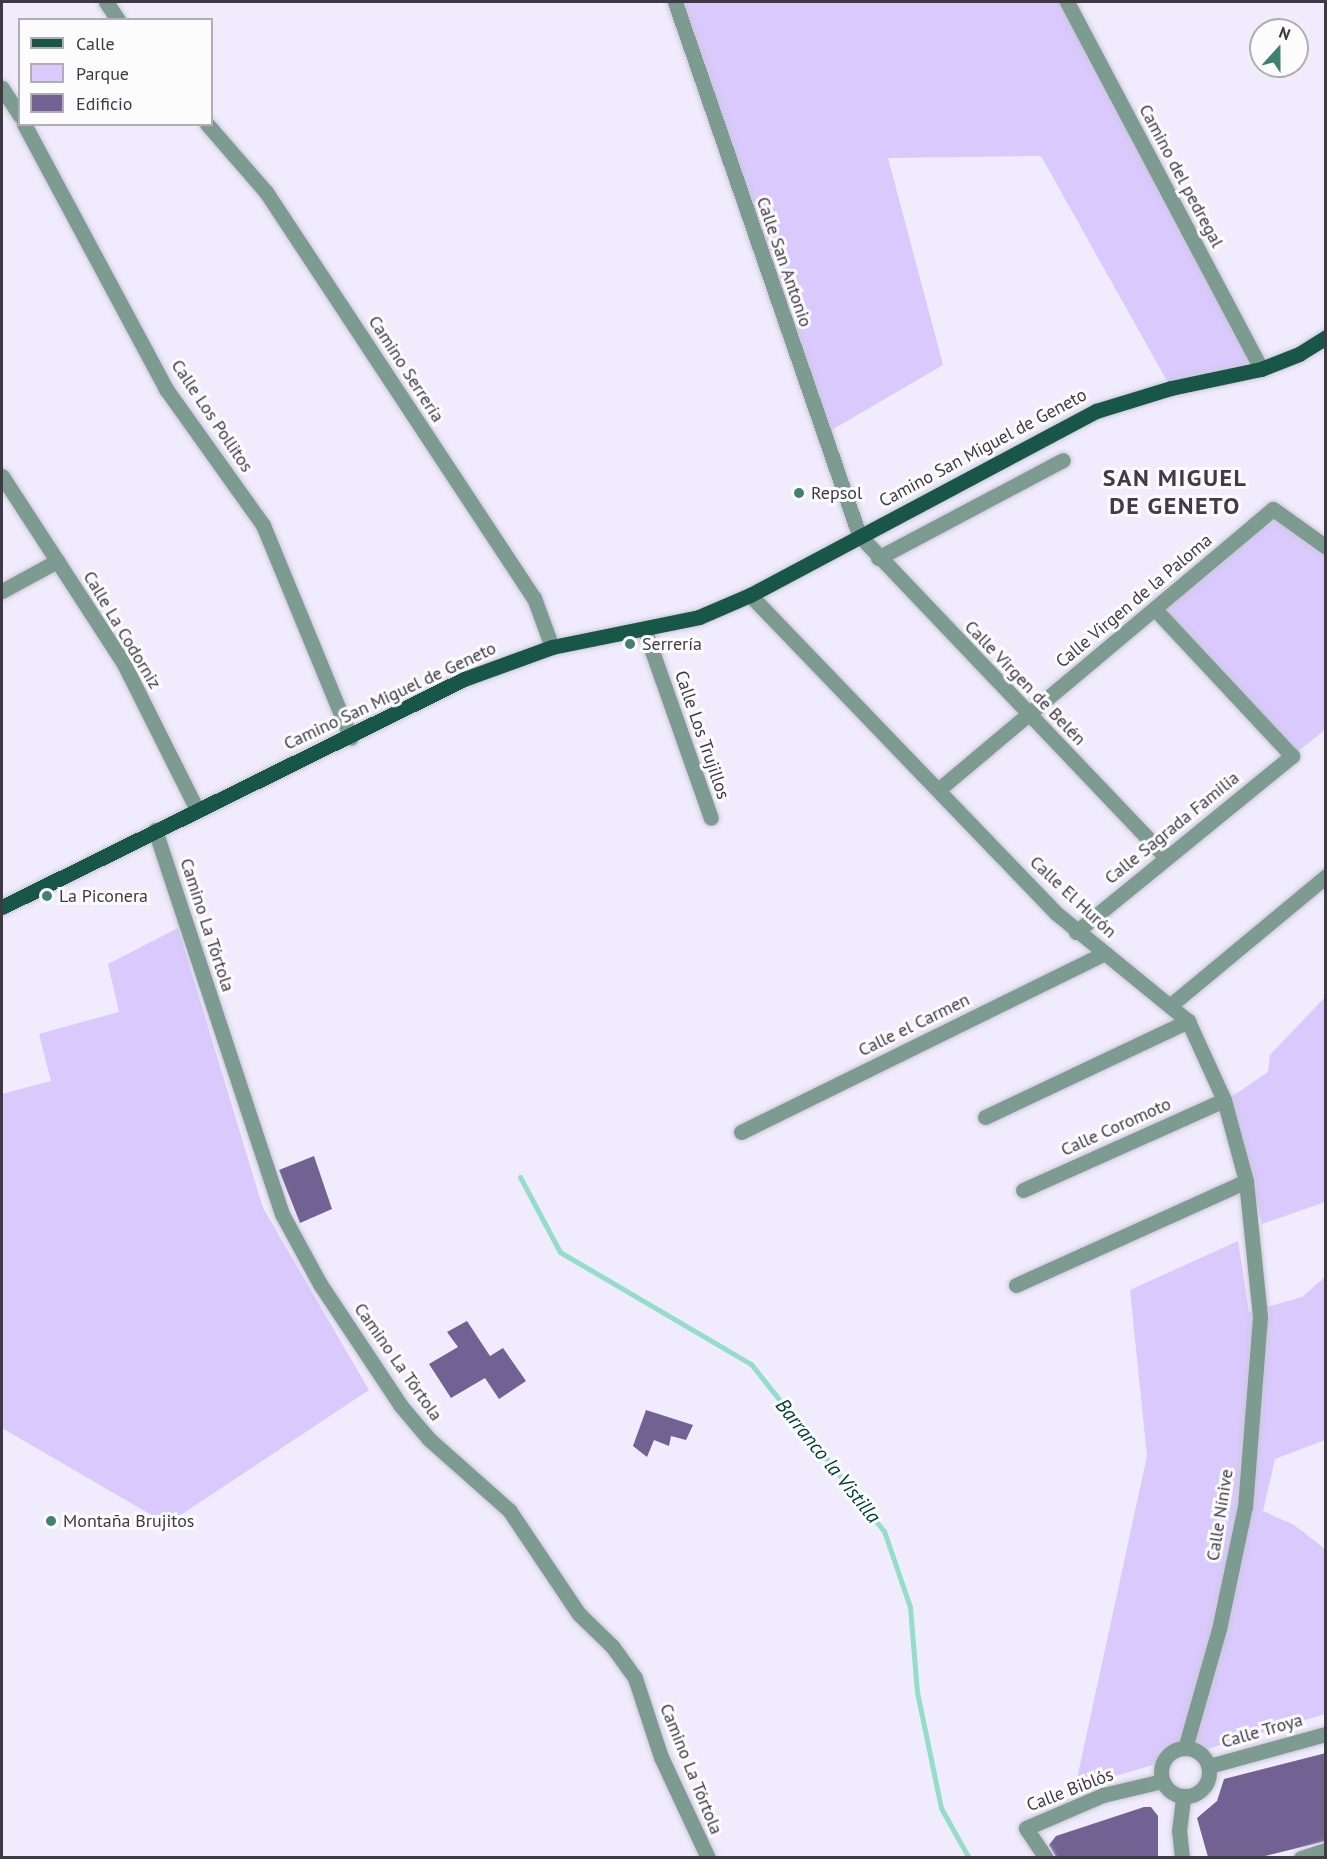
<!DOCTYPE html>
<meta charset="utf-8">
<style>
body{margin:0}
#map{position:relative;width:1327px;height:1859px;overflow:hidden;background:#f0ebfd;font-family:"PT Sans",sans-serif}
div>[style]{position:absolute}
.green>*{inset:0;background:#d9c9fd}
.stream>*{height:5px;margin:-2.5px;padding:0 2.5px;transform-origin:2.5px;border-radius:2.5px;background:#94ddc8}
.building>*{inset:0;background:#726193}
.roads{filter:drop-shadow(0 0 2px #ccc8d8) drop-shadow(0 0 2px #ccc8d8)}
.minor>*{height:15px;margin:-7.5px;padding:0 7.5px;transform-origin:7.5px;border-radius:7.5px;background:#7e9b92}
.minor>.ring{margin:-7.5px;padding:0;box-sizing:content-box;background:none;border:15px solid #7e9b92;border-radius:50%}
.major>*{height:15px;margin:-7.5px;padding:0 7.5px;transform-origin:7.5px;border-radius:7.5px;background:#185648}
.dots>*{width:16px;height:16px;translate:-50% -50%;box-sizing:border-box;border:3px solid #fcfcfc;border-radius:50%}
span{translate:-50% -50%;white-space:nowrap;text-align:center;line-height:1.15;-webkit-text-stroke:6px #fcfcfc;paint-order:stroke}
.street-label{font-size:18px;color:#3d3a43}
.poi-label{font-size:18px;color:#3d3a43}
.left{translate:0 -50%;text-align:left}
.water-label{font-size:20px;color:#004235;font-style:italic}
.district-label{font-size:24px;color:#403a4b;font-weight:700;letter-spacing:1.5px}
.frame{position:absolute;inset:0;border:3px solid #3d3a43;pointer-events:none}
.legend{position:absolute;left:18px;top:18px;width:195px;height:108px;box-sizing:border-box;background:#fcfcfc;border:2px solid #b0aeb2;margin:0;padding:8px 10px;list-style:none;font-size:18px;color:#3d3a43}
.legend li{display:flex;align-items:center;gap:12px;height:30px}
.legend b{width:30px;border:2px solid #b0aeb2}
.north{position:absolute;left:1249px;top:18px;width:60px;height:60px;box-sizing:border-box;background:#fcfcfc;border:2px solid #b0aeb2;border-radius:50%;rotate:21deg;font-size:16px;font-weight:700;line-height:24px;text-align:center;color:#3d3a43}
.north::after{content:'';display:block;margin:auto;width:21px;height:27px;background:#408170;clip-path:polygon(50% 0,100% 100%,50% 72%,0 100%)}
</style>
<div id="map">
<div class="green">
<div style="clip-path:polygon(675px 2px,1068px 2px,1267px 367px,1171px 388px,1041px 156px,888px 158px,943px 365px,823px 435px)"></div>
<div style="clip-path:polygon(1273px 509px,1325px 547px,1325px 730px,1292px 756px,1155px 609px)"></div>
<div style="clip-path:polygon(178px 928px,263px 1208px,369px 1390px,167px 1524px,2px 1428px,2px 1094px,51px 1081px,39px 1034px,119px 1012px,108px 964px)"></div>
<div style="clip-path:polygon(1325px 997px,1325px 1202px,1262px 1224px,1231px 1097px,1268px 1072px,1270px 1055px)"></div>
<div style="clip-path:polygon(1238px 1241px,1249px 1312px,1302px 1297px,1325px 1277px,1325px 1440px,1275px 1459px,1263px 1511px,1294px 1525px,1325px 1549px,1325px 1714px,1075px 1788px,1147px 1456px,1130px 1290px)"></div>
</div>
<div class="stream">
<div style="left:520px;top:1177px;width:85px;rotate:61.9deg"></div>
<div style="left:560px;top:1252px;width:221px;rotate:30.4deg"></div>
<div style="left:751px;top:1364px;width:213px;rotate:51.5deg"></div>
<div style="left:884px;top:1531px;width:80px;rotate:71.1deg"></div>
<div style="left:910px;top:1607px;width:85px;rotate:85.3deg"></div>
<div style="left:917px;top:1692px;width:118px;rotate:78.3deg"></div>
<div style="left:941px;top:1808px;width:57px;rotate:60.8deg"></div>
</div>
<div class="building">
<div style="clip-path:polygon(314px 1156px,332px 1209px,300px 1223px,279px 1170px)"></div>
<div style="clip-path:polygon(467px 1321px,490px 1356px,503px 1348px,526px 1381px,499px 1399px,485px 1378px,451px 1398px,429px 1364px,458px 1347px,447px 1332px)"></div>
<div style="clip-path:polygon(646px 1410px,693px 1425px,686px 1440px,671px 1436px,669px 1446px,654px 1440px,647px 1457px,633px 1446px)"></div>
<div style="clip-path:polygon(1326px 1753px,1326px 1841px,1261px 1857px,1208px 1857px,1197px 1818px,1217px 1801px,1224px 1779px)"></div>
<div style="clip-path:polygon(1144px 1807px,1151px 1807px,1158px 1816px,1158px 1857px,1056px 1857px,1049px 1845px,1056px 1836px)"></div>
</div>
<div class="roads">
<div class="minor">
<div style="left:106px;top:2px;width:22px;rotate:56deg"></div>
<div style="left:675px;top:2px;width:564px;rotate:70.95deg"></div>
<div style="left:859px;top:535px;width:445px;rotate:46.4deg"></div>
<div style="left:1067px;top:2px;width:415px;rotate:62.1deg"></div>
<div style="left:2px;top:88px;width:33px;rotate:57deg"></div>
<div style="left:24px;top:124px;width:301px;rotate:61.8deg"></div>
<div style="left:166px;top:389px;width:167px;rotate:54.5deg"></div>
<div style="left:263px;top:525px;width:230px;rotate:67.6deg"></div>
<div style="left:207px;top:124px;width:90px;rotate:49.1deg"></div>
<div style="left:266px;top:192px;width:486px;rotate:56.6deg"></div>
<div style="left:534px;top:598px;width:52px;rotate:69.8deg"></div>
<div style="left:2px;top:476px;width:222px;rotate:57deg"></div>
<div style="left:123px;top:662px;width:165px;rotate:63.4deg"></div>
<div style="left:878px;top:558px;width:209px;rotate:-27.9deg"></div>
<div style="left:2px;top:591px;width:63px;rotate:-28.6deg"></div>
<div style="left:750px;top:595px;width:441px;rotate:46.1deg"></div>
<div style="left:1056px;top:913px;width:171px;rotate:39.3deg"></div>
<div style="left:1188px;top:1021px;width:87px;rotate:65.5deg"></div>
<div style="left:1224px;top:1100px;width:84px;rotate:74.8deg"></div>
<div style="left:1246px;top:1181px;width:137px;rotate:84.1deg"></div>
<div style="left:1260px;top:1317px;width:190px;rotate:94.5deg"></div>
<div style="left:1245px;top:1506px;width:126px;rotate:101.9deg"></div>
<div style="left:1219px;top:1629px;width:124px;rotate:105.9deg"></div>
<div style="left:645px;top:631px;width:198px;rotate:70.6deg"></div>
<div style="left:938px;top:790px;width:437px;rotate:-40deg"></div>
<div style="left:1273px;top:509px;width:65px;rotate:35.6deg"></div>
<div style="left:155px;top:830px;width:404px;rotate:71.7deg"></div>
<div style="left:282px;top:1214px;width:80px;rotate:61.5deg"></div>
<div style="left:320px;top:1284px;width:146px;rotate:56.4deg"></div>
<div style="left:401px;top:1406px;width:43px;rotate:49.7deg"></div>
<div style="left:429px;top:1439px;width:107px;rotate:41.6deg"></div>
<div style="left:509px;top:1510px;width:125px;rotate:56.1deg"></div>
<div style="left:579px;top:1614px;width:46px;rotate:44.1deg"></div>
<div style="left:612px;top:1646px;width:39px;rotate:54deg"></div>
<div style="left:635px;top:1678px;width:83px;rotate:71.8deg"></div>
<div style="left:661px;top:1757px;width:111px;rotate:65deg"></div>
<div style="left:1076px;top:932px;width:279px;rotate:-39.2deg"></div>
<div style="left:1292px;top:756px;width:201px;rotate:-133deg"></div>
<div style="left:1172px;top:1004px;width:200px;rotate:-39.7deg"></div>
<div style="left:985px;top:1117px;width:225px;rotate:-25.3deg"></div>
<div style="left:741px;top:1132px;width:405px;rotate:-26.2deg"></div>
<div style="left:1023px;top:1190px;width:220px;rotate:-24.1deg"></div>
<div style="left:1016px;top:1285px;width:252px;rotate:-24.3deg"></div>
<div class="ring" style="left:1161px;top:1748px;width:33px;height:33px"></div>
<div style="left:1209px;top:1766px;width:121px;rotate:-15.3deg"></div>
<div style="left:1046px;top:1858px;width:36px;rotate:-124deg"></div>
<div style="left:1026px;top:1828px;width:84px;rotate:-23.2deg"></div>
<div style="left:1103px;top:1795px;width:61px;rotate:-13.3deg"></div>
<div style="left:1182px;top:1858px;width:27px;rotate:-96deg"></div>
<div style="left:1179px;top:1831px;width:34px;rotate:-83deg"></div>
<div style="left:1301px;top:1858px;width:26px;rotate:-18deg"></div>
</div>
<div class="major">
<div style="left:2px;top:907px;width:515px;rotate:-26.27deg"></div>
<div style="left:464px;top:679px;width:94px;rotate:-20deg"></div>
<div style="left:552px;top:647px;width:150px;rotate:-11.5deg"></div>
<div style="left:699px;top:617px;width:56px;rotate:-23.3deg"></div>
<div style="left:750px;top:595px;width:392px;rotate:-28deg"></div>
<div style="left:1096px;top:411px;width:78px;rotate:-17deg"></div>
<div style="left:1171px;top:388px;width:92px;rotate:-11.9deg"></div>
<div style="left:1261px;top:369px;width:41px;rotate:-21.5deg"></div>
<div style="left:1299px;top:354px;width:32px;rotate:-32deg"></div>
</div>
</div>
<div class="dots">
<div style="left:799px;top:493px;background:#408170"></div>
<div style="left:630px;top:644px;background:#408170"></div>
<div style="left:47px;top:896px;background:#408170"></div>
<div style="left:51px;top:1521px;background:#408170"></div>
</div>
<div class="street-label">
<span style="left:1181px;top:176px;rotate:62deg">Camino del pedregal</span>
<span style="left:784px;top:262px;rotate:71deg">Calle San Antonio</span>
<span style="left:406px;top:369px;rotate:57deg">Camino Serrería</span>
<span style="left:212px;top:416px;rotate:56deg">Calle Los Pollitos</span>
<span style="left:983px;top:448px;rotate:-28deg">Camino San Miguel de Geneto</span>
<span style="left:1134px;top:601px;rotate:-40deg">Calle Virgen de la Paloma</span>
<span style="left:122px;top:630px;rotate:59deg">Calle La Codorniz</span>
<span style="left:1025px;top:683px;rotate:46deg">Calle Virgen de Belén</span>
<span style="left:390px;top:696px;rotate:-25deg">Camino San Miguel de Geneto</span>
<span style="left:702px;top:735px;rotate:71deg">Calle Los Trujillos</span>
<span style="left:1172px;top:828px;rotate:-39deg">Calle Sagrada Familia</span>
<span style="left:1073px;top:897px;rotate:43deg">Calle El Hurón</span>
<span style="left:207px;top:925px;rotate:72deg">Camino La Tórtola</span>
<span style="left:914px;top:1025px;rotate:-26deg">Calle el Carmen</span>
<span style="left:1116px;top:1127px;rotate:-24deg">Calle Coromoto</span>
<span style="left:398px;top:1362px;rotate:55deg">Camino La Tórtola</span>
<span style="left:1220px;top:1515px;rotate:-81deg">Calle Nínive</span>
<span style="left:1262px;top:1731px;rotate:-16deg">Calle Troya</span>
<span style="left:691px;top:1769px;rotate:68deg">Camino La Tórtola</span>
<span style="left:1070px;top:1790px;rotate:-21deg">Calle Biblós</span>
</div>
<div class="poi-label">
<span class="left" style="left:811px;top:493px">Repsol</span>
<span class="left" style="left:642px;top:644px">Serrería</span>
<span class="left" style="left:59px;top:896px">La Piconera</span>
<span class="left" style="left:63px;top:1521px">Montaña Brujitos</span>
</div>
<div class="water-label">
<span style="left:828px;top:1461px;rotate:51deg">Barranco la Vistilla</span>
</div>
<div class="district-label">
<span style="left:1175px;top:492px">SAN MIGUEL<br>DE GENETO</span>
</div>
<div class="frame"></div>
<ul class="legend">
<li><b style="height:8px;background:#185648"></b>Calle</li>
<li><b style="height:16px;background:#d9c9fd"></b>Parque</li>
<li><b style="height:16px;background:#726193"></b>Edificio</li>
</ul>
<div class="north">N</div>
</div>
